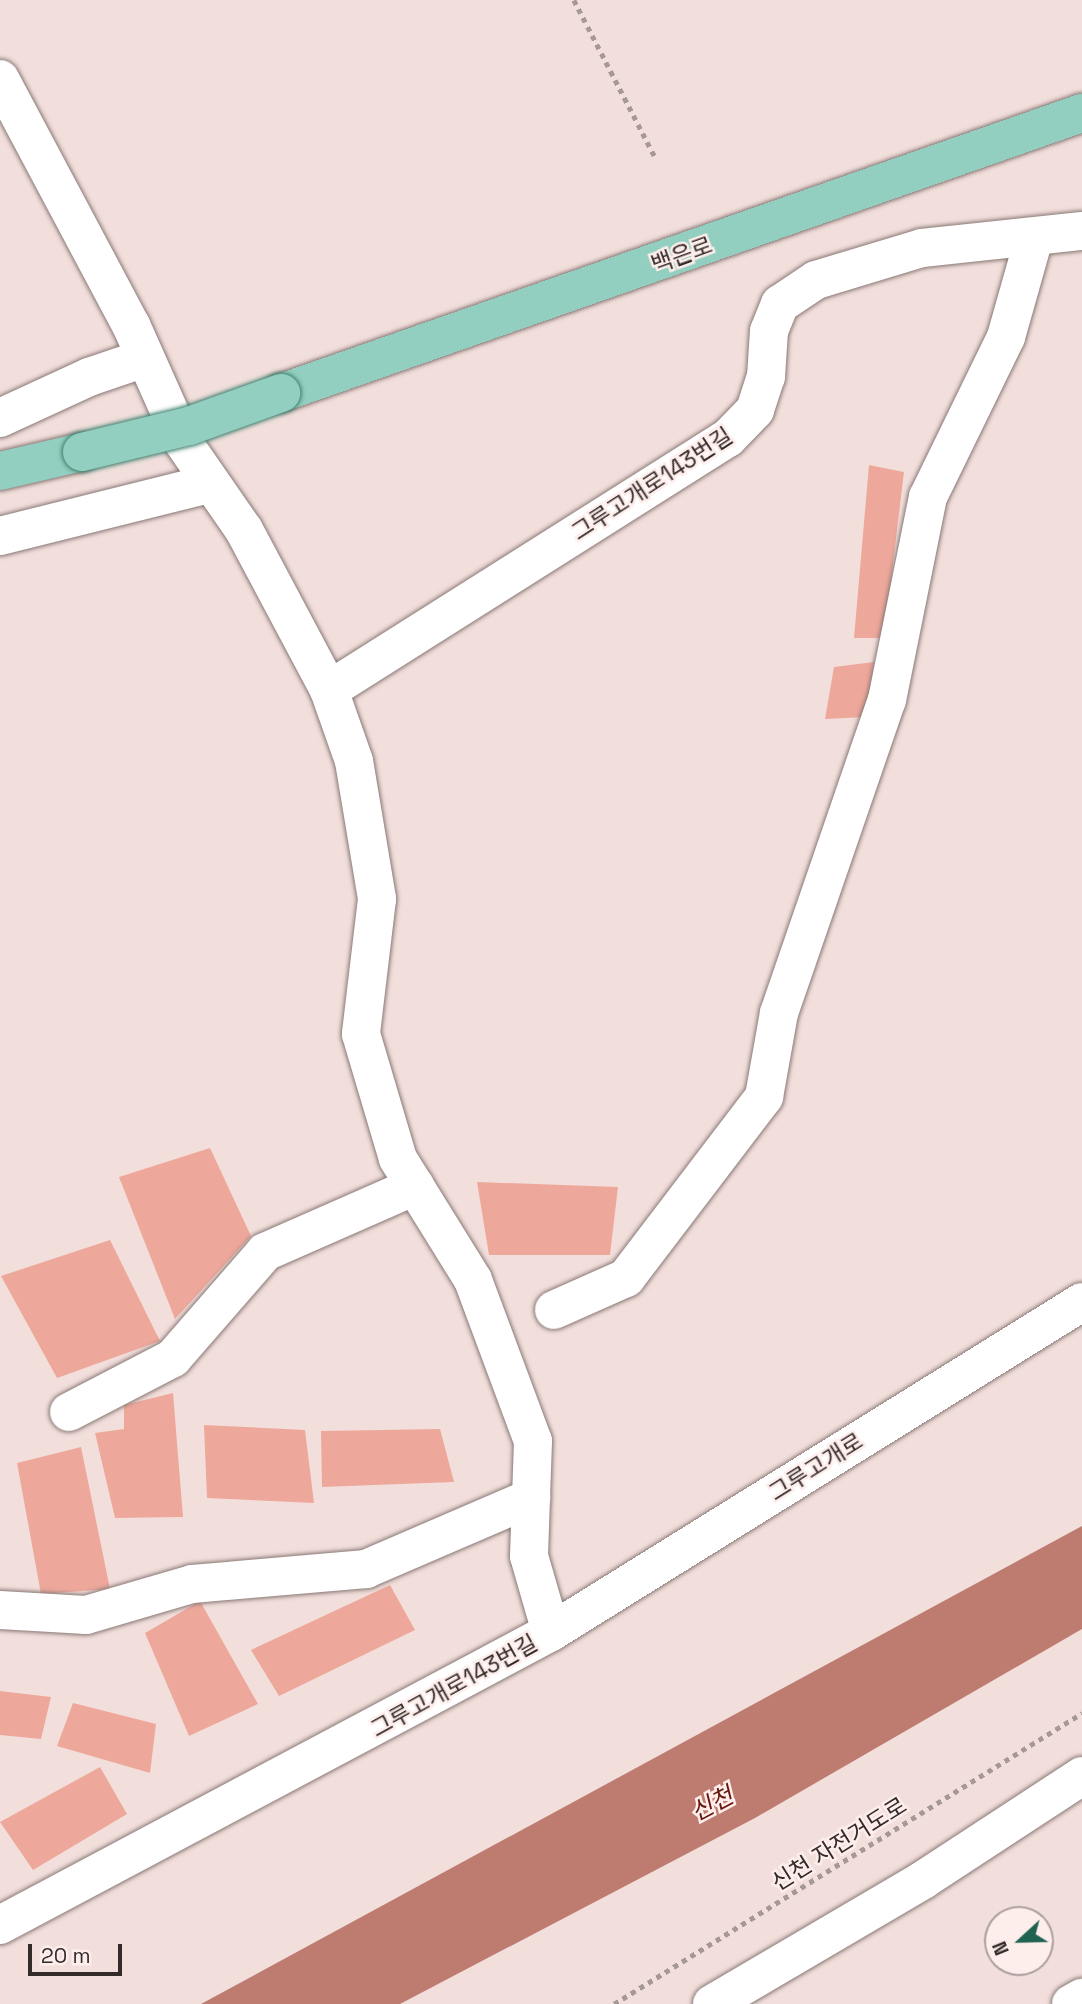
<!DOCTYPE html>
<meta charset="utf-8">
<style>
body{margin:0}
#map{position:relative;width:1082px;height:2004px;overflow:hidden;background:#f2dfdc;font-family:"Space Grotesk","Noto Sans KR",sans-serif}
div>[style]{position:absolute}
.water>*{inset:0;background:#be7c70}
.building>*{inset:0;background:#eea89b}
.path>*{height:4.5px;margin-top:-2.25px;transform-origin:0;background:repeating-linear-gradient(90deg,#a69895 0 5px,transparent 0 10px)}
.roads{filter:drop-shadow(0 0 2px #897875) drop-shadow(0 0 2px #897875)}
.minor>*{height:38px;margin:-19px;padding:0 19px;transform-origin:19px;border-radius:19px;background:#fff}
.major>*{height:38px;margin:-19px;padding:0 19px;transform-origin:19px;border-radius:19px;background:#92cfc0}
.bridges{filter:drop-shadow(0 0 2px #428170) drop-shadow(0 0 2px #428170)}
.major-bridge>*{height:38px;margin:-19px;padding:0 19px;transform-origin:19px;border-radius:19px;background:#92cfc0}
span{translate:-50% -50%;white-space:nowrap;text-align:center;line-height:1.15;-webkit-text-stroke:5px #fdedeb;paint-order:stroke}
.street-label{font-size:23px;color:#322b29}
.water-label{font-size:24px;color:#65150b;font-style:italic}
.north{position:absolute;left:984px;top:1906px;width:70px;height:70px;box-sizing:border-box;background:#fdedeb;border:2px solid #ac9f9d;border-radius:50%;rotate:248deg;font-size:19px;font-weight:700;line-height:28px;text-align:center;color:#322b29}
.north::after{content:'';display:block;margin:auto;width:24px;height:32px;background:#206353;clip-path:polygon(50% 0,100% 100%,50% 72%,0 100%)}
.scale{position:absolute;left:28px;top:1944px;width:94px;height:32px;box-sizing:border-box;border:4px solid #322b29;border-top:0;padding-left:9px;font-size:21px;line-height:24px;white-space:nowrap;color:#322b29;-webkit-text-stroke:5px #fdedeb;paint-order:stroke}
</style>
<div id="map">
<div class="water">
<div style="clip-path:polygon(1082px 1526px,1082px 1629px,755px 1818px,400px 2004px,201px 2004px)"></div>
</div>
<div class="building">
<div style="clip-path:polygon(869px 465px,904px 472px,884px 638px,854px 638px)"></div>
<div style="clip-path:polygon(874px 662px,866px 717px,825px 719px,834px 667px)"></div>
<div style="clip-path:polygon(210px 1148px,251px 1236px,175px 1319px,119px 1177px)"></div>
<div style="clip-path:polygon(477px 1182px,618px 1187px,610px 1255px,489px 1255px)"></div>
<div style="clip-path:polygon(110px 1240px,160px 1341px,57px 1378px,1px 1276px)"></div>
<div style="clip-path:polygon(173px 1393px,183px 1517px,115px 1518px,95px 1433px,124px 1429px,124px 1405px)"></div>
<div style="clip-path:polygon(204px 1425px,305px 1430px,314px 1503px,207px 1498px)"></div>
<div style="clip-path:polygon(440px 1429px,454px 1482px,322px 1487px,321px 1431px)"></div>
<div style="clip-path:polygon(81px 1447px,110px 1589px,41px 1594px,17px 1463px)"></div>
<div style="clip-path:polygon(390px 1585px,415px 1630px,279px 1696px,251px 1650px)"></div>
<div style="clip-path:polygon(200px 1601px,258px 1704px,189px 1736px,145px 1633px)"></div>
<div style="clip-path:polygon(0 1691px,51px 1697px,41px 1739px,0 1735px)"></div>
<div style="clip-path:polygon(73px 1703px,156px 1724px,150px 1773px,57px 1746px)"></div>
<div style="clip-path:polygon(100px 1767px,127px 1814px,33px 1870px,0 1822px)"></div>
</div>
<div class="path">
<div style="left:574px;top:0;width:177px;rotate:62.7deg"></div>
<div style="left:614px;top:2004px;width:551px;rotate:-31.87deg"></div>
</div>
<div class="roads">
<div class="minor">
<div style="left:0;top:79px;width:279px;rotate:62deg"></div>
<div style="left:131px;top:325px;width:128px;rotate:66deg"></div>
<div style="left:183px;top:442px;width:107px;rotate:55.3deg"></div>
<div style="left:244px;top:530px;width:181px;rotate:62deg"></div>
<div style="left:329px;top:690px;width:75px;rotate:70.6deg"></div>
<div style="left:354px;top:761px;width:140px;rotate:80.5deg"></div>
<div style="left:377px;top:899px;width:136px;rotate:96.8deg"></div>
<div style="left:361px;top:1034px;width:130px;rotate:73.5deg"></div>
<div style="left:398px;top:1159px;width:142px;rotate:58.2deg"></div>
<div style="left:473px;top:1280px;width:172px;rotate:69.6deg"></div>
<div style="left:533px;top:1441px;width:115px;rotate:92deg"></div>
<div style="left:529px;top:1556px;width:79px;rotate:73.9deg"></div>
<div style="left:0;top:418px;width:98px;rotate:-24.7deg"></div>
<div style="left:89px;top:377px;width:59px;rotate:-18.7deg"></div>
<div style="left:0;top:536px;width:214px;rotate:-14deg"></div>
<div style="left:329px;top:690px;width:472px;rotate:-32.3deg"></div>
<div style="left:728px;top:438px;width:39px;rotate:-46deg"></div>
<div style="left:755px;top:410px;width:35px;rotate:-72deg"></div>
<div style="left:766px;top:377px;width:46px;rotate:-86.3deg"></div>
<div style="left:769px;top:331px;width:29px;rotate:-68deg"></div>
<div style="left:780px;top:304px;width:43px;rotate:-33.7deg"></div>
<div style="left:816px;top:280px;width:111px;rotate:-16.8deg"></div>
<div style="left:922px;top:248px;width:161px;rotate:-6.1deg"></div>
<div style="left:554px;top:1310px;width:79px;rotate:-24deg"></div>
<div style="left:626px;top:1278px;width:228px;rotate:-52.7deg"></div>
<div style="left:764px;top:1097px;width:85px;rotate:-79.9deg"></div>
<div style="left:779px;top:1013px;width:331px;rotate:-71deg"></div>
<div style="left:887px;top:700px;width:207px;rotate:-78.6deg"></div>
<div style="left:928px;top:497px;width:178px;rotate:-64deg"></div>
<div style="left:1006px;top:337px;width:103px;rotate:-74.2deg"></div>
<div style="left:69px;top:1412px;width:117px;rotate:-27.4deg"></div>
<div style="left:173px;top:1358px;width:140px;rotate:-49deg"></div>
<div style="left:265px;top:1252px;width:164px;rotate:-23.7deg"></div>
<div style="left:0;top:1610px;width:86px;rotate:3.3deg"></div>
<div style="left:86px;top:1615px;width:110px;rotate:-16.3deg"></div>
<div style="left:192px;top:1584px;width:175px;rotate:-4.9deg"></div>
<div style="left:366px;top:1569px;width:180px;rotate:-23.3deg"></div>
<div style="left:0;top:1925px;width:624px;rotate:-28deg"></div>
<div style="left:551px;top:1632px;width:625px;rotate:-31.86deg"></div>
<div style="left:712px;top:2004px;width:245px;rotate:-30.4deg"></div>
<div style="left:923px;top:1880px;width:190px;rotate:-33.2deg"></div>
<div style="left:1071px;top:2004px;width:13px;rotate:-29deg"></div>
</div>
<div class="major">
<div style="left:281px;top:393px;width:849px;rotate:-19.27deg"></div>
<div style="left:0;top:471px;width:84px;rotate:-13deg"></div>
</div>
</div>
<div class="bridges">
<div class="major-bridge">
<div style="left:82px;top:452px;width:110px;rotate:-13.7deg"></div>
<div style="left:189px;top:426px;width:98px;rotate:-19.7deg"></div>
</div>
</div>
<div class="street-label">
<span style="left:682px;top:255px;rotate:-20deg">백은로</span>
<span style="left:652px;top:484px;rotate:-33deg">그루고개로143번길</span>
<span style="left:816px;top:1467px;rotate:-32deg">그루고개로</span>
<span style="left:454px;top:1686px;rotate:-29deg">그루고개로143번길</span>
<span style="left:839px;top:1844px;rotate:-32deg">신천 자전거도로</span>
</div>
<div class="water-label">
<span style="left:712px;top:1804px;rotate:-28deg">신천</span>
</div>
<div class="north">N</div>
<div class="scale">20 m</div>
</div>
